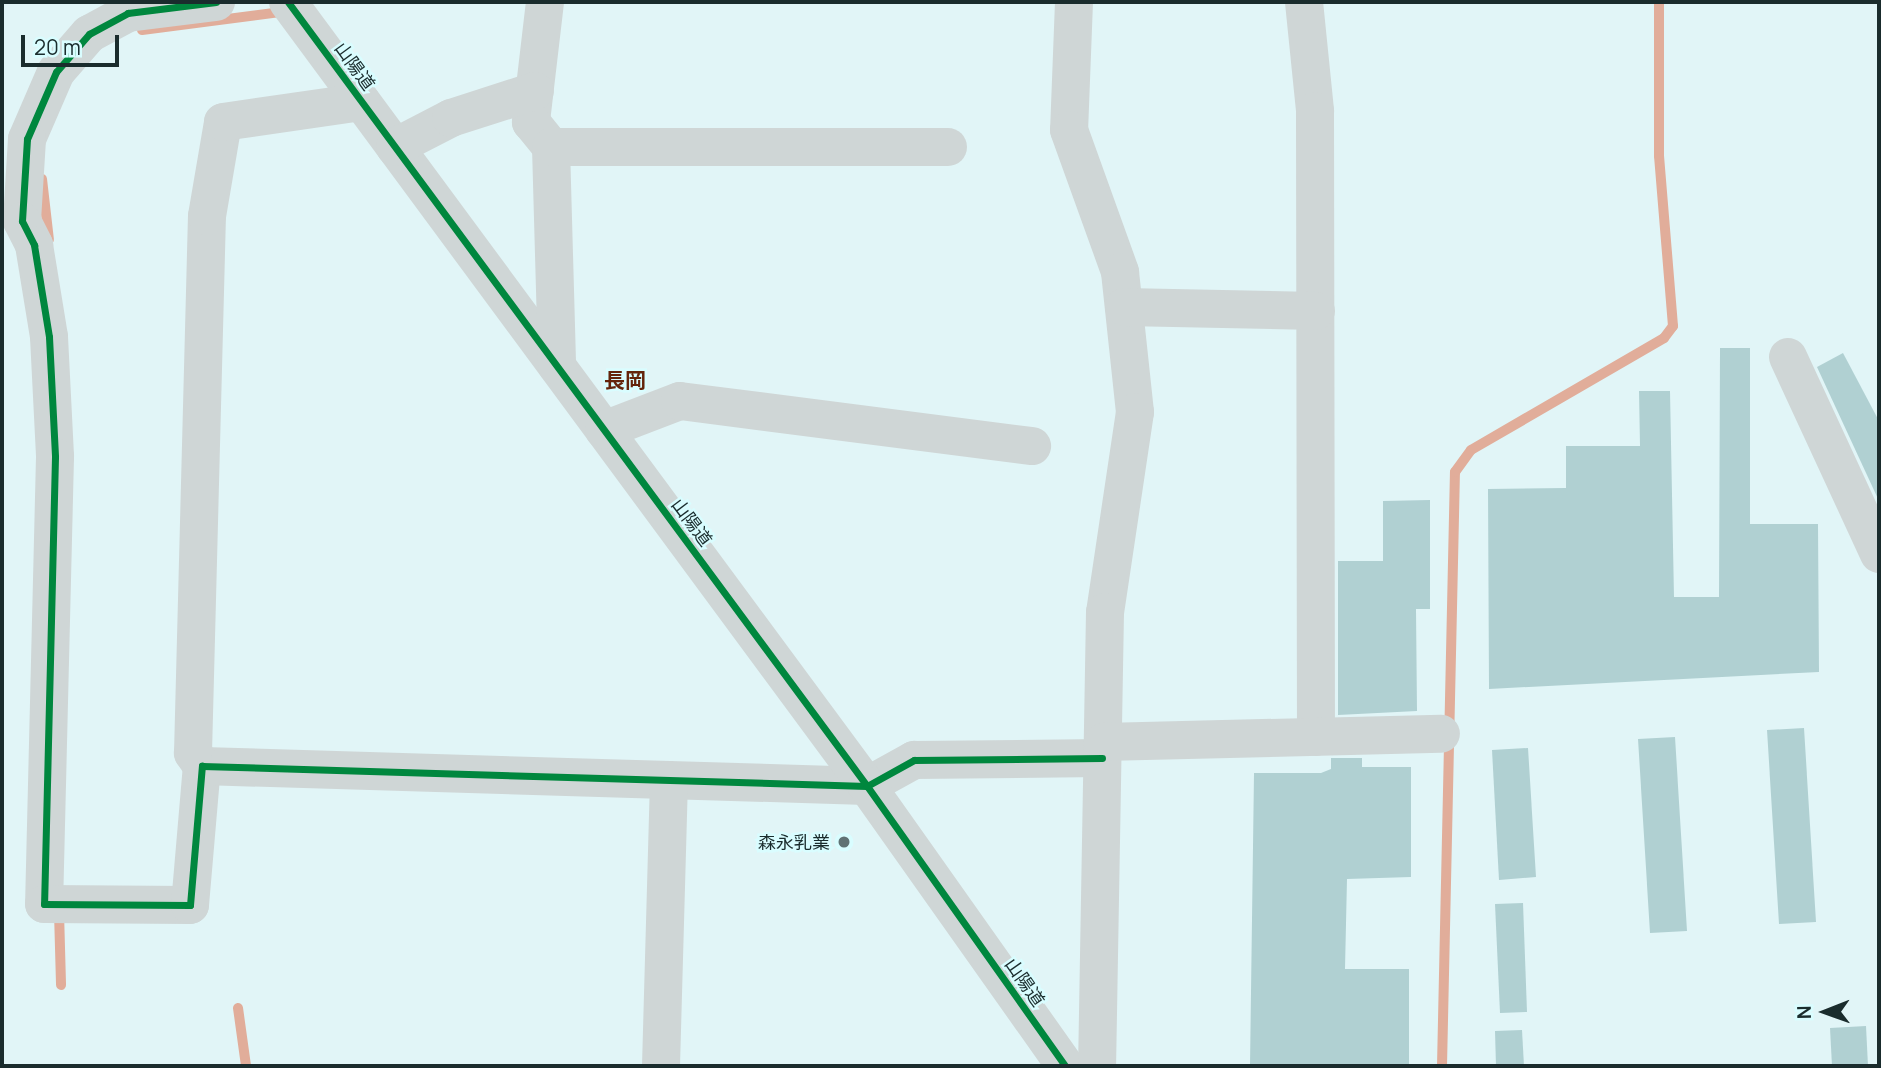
<!DOCTYPE html>
<meta charset="utf-8">
<style>
body{margin:0}
#map{position:relative;width:1881px;height:1068px;overflow:hidden;background:#e1f5f7;font-family:Manrope,"Noto Sans JP",sans-serif}
div>[style]{position:absolute}
.stream>*{height:10px;margin:-5px;padding:0 5px;transform-origin:5px;border-radius:5px;background:#e1ad9a}
.building>*{inset:0;background:#b0d0d2}
.minor>*{height:38px;margin:-19px;padding:0 19px;transform-origin:19px;border-radius:19px;background:#cfd6d6}
.cycleway>*{height:7px;margin:-3.5px;padding:0 3.5px;transform-origin:3.5px;border-radius:3.5px;background:#00873e}
.dots>*{width:19px;height:19px;translate:-50% -50%;box-sizing:border-box;border:4px solid #d9fdff;border-radius:50%}
span{translate:-50% -50%;white-space:nowrap;text-align:center;line-height:1.15;-webkit-text-stroke:5px #d9fdff;paint-order:stroke}
.street-label{font-size:18px;color:#1a2c2d}
.poi-label{font-size:18px;color:#1a2c2d}
.right{translate:-100% -50%;text-align:right}
.quarter-label{font-size:21px;color:#64240b;font-weight:700}
.frame{position:absolute;inset:0;border:4px solid #1a2c2d;pointer-events:none}
.north{position:absolute;left:1790px;top:977px;width:70px;height:70px;-webkit-text-stroke:5px #d9fdff;paint-order:stroke;rotate:269deg;font-size:19px;font-weight:700;line-height:28px;text-align:center;color:#1a2c2d}
.north::after{content:'';display:block;margin:auto;width:24px;height:32px;background:#1a2c2d;clip-path:polygon(50% 0,100% 100%,50% 72%,0 100%)}
.scale{position:absolute;left:21px;top:35px;width:98px;height:32px;box-sizing:border-box;border:4px solid #1a2c2d;border-top:0;padding-left:9px;font-size:21px;line-height:24px;white-space:nowrap;color:#1a2c2d;-webkit-text-stroke:5px #d9fdff;paint-order:stroke}
</style>
<div id="map">
<div class="stream">
<div style="left:142px;top:30px;width:139px;rotate:-7.4deg"></div>
<div style="left:42px;top:179px;width:61px;rotate:83.5deg"></div>
<div style="left:59px;top:912px;width:73px;rotate:88.4deg"></div>
<div style="left:238px;top:1008px;width:59px;rotate:82.1deg"></div>
<div style="left:1442px;top:1066px;width:594px;rotate:-88.75deg"></div>
<div style="left:1455px;top:472px;width:27px;rotate:-54deg"></div>
<div style="left:1471px;top:450px;width:223px;rotate:-30.1deg"></div>
<div style="left:1664px;top:338px;width:15px;rotate:-53deg"></div>
<div style="left:1673px;top:326px;width:171px;rotate:-94.7deg"></div>
<div style="left:1659px;top:156px;width:154px;rotate:-90deg"></div>
</div>
<div class="building">
<div style="clip-path:polygon(1720px 348px,1750px 348px,1750px 524px,1818px 524px,1819px 672px,1489px 689px,1488px 489px,1566px 488px,1566px 446px,1640px 446px,1639px 391px,1670px 391px,1674px 597px,1719px 597px)"></div>
<div style="clip-path:polygon(1843px 353px,1879px 421px,1879px 501px,1817px 367px)"></div>
<div style="clip-path:polygon(1430px 500px,1430px 609px,1416px 609px,1417px 711px,1338px 715px,1338px 561px,1383px 561px,1383px 501px)"></div>
<div style="clip-path:polygon(1804px 728px,1816px 922px,1779px 924px,1767px 730px)"></div>
<div style="clip-path:polygon(1675px 737px,1687px 931px,1650px 933px,1638px 739px)"></div>
<div style="clip-path:polygon(1528px 748px,1536px 877px,1499px 880px,1492px 750px)"></div>
<div style="clip-path:polygon(1331px 758px,1362px 758px,1362px 767px,1411px 767px,1411px 877px,1347px 879px,1345px 969px,1409px 969px,1409px 1066px,1250px 1066px,1254px 773px,1321px 773px,1331px 769px)"></div>
<div style="clip-path:polygon(1523px 903px,1527px 1012px,1500px 1013px,1495px 904px)"></div>
<div style="clip-path:polygon(1866px 1026px,1868px 1066px,1832px 1066px,1830px 1028px)"></div>
<div style="clip-path:polygon(1522px 1030px,1524px 1066px,1496px 1066px,1495px 1031px)"></div>
</div>
<div class="minor">
<div style="left:216px;top:2px;width:89px;rotate:172.9deg"></div>
<div style="left:128px;top:13px;width:44px;rotate:151.7deg"></div>
<div style="left:89px;top:34px;width:50px;rotate:131deg"></div>
<div style="left:56px;top:72px;width:73px;rotate:113.4deg"></div>
<div style="left:27px;top:139px;width:82px;rotate:93.5deg"></div>
<div style="left:22px;top:221px;width:27px;rotate:63deg"></div>
<div style="left:34px;top:245px;width:93px;rotate:80.7deg"></div>
<div style="left:49px;top:337px;width:120px;rotate:87.1deg"></div>
<div style="left:55px;top:457px;width:447px;rotate:91.4deg"></div>
<div style="left:44px;top:904px;width:146px;rotate:0.4deg"></div>
<div style="left:190px;top:905px;width:140px;rotate:-85.1deg"></div>
<div style="left:202px;top:766px;width:665px;rotate:1.72deg"></div>
<div style="left:867px;top:786px;width:54px;rotate:-29deg"></div>
<div style="left:914px;top:760px;width:188px;rotate:-0.6deg"></div>
<div style="left:288px;top:2px;width:975px;rotate:53.55deg"></div>
<div style="left:867px;top:786px;width:343px;rotate:54.7deg"></div>
<div style="left:545px;top:2px;width:121px;rotate:96.7deg"></div>
<div style="left:531px;top:122px;width:32px;rotate:51deg"></div>
<div style="left:551px;top:147px;width:219px;rotate:88.4deg"></div>
<div style="left:1074px;top:2px;width:128px;rotate:92.2deg"></div>
<div style="left:1069px;top:130px;width:151px;rotate:70.2deg"></div>
<div style="left:1120px;top:272px;width:141px;rotate:83.9deg"></div>
<div style="left:1135px;top:412px;width:202px;rotate:98.5deg"></div>
<div style="left:1105px;top:612px;width:454px;rotate:91deg"></div>
<div style="left:1304px;top:2px;width:110px;rotate:84.2deg"></div>
<div style="left:1315px;top:111px;width:626px;rotate:89.91deg"></div>
<div style="left:395px;top:147px;width:63px;rotate:-27.4deg"></div>
<div style="left:451px;top:118px;width:88px;rotate:-17.8deg"></div>
<div style="left:551px;top:147px;width:397px"></div>
<div style="left:1124px;top:307px;width:192px;rotate:1.2deg"></div>
<div style="left:1788px;top:357px;width:217px;rotate:65.2deg"></div>
<div style="left:604px;top:430px;width:81px;rotate:-20.9deg"></div>
<div style="left:680px;top:401px;width:355px;rotate:7.3deg"></div>
<div style="left:1103px;top:742px;width:338px;rotate:-1.4deg"></div>
<div style="left:202px;top:766px;width:16px;rotate:-125deg"></div>
<div style="left:193px;top:753px;width:537px;rotate:-88.51deg"></div>
<div style="left:207px;top:216px;width:95px;rotate:-80.3deg"></div>
<div style="left:223px;top:122px;width:140px;rotate:-8.2deg"></div>
<div style="left:661px;top:1066px;width:286px;rotate:-88.4deg"></div>
</div>
<div class="cycleway">
<div style="left:216px;top:2px;width:89px;rotate:172.9deg"></div>
<div style="left:128px;top:13px;width:44px;rotate:151.7deg"></div>
<div style="left:89px;top:34px;width:50px;rotate:131deg"></div>
<div style="left:56px;top:72px;width:73px;rotate:113.4deg"></div>
<div style="left:27px;top:139px;width:82px;rotate:93.5deg"></div>
<div style="left:22px;top:221px;width:27px;rotate:63deg"></div>
<div style="left:34px;top:245px;width:93px;rotate:80.7deg"></div>
<div style="left:49px;top:337px;width:120px;rotate:87.1deg"></div>
<div style="left:55px;top:457px;width:447px;rotate:91.4deg"></div>
<div style="left:44px;top:904px;width:146px;rotate:0.4deg"></div>
<div style="left:190px;top:905px;width:140px;rotate:-85.1deg"></div>
<div style="left:202px;top:766px;width:665px;rotate:1.72deg"></div>
<div style="left:867px;top:786px;width:54px;rotate:-29deg"></div>
<div style="left:914px;top:760px;width:188px;rotate:-0.6deg"></div>
<div style="left:288px;top:2px;width:975px;rotate:53.55deg"></div>
<div style="left:867px;top:786px;width:343px;rotate:54.7deg"></div>
</div>
<div class="dots">
<div style="left:844px;top:842px;background:#607274"></div>
</div>
<div class="street-label">
<span style="left:355px;top:66px;rotate:54deg">山陽道</span>
<span style="left:692px;top:522px;rotate:53deg">山陽道</span>
<span style="left:1025px;top:982px;rotate:55deg">山陽道</span>
</div>
<div class="poi-label">
<span class="right" style="left:830px;top:842px">森永乳業</span>
</div>
<div class="quarter-label">
<span style="left:625px;top:380px">長岡</span>
</div>
<div class="frame"></div>
<div class="north">N</div>
<div class="scale">20 m</div>
</div>
